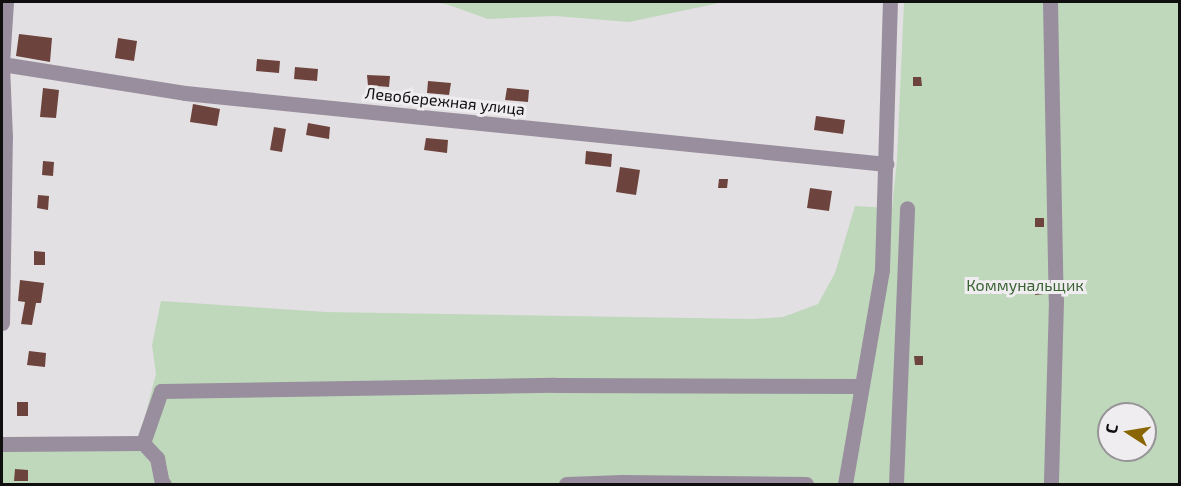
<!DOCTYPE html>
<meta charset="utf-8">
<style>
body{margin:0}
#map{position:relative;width:1181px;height:486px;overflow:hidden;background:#e3e0e3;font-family:"Exo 2",sans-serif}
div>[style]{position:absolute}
.green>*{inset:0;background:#bfd8bc}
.building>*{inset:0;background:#6d433d}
.minor>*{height:15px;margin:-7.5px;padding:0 7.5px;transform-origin:7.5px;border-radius:7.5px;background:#998e9d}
span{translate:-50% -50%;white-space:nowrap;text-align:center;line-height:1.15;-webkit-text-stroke:6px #f0edf0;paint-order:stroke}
.street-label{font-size:16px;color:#100f10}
.park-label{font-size:16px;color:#396333}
.frame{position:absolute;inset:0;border:3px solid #100f10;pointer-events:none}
.north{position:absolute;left:1097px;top:402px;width:60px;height:60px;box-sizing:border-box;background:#f0edf0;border:2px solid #969496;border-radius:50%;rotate:282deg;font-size:16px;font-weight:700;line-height:24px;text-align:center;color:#100f10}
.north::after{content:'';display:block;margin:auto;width:21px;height:27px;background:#896603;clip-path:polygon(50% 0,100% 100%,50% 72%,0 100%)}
</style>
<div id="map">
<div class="green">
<div style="clip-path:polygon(430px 2px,724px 2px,629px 22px,555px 16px,488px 19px,446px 4px)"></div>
<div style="clip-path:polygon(evenodd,904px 2px,1179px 2px,1179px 484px,2px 484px,2px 451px,136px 451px,156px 374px,152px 345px,161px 301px,326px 312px,753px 319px,783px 317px,818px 304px,835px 273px,855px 206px,892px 208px,897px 160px,904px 2px,1109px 414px,1145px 414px,1145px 450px,1109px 450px,1109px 414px)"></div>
</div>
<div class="building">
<div style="clip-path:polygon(19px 34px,52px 38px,50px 62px,16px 56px)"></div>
<div style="clip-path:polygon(118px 38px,137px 41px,134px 61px,115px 58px)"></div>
<div style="clip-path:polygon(257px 59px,280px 61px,279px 73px,256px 71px)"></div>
<div style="clip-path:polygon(295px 67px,318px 69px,317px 81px,294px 79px)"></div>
<div style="clip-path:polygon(367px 75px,390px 76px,389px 87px,377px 86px,378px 97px,369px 97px)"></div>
<div style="clip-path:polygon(913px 77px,921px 77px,922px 86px,913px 86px)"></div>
<div style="clip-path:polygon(428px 81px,451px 83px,449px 95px,427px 93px)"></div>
<div style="clip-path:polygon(43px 88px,59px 90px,56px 118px,40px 117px)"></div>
<div style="clip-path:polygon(507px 88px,529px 90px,528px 102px,505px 100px)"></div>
<div style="clip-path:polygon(193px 104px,220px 109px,217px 126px,190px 122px)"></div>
<div style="clip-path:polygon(816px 116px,845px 120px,843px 134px,814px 130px)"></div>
<div style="clip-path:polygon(308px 123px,330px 127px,329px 139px,306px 135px)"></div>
<div style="clip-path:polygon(274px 127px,286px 129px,282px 152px,270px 150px)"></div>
<div style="clip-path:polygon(426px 138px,448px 140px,447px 153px,424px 150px)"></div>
<div style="clip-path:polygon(586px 151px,612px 154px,611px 167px,585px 164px)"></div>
<div style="clip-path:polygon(43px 161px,54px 162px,53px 176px,42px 175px)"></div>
<div style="clip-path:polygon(620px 167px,640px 170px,636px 195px,616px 192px)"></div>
<div style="clip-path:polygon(719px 179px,728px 179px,727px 188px,718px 188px)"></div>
<div style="clip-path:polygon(810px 188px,832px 191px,829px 211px,807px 208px)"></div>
<div style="clip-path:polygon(38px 195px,49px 196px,48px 210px,37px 208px)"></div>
<div style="clip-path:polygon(1035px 218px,1044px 218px,1044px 227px,1035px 227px)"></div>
<div style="clip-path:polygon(34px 251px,45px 252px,45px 265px,34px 265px)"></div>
<div style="clip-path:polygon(20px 280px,44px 283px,41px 303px,36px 303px,32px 325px,21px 324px,25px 302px,18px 301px)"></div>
<div style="clip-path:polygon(1044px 285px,1044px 294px,1035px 295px,1035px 286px)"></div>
<div style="clip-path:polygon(29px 351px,46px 353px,45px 367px,27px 365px)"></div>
<div style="clip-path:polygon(914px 356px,923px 356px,923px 365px,915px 365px)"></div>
<div style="clip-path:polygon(17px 402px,28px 402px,28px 416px,17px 416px)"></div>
<div style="clip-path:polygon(15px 469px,28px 470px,28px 481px,14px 481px)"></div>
</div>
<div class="minor">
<div style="left:1050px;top:2px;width:299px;rotate:88.9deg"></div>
<div style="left:1056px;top:301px;width:183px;rotate:91.6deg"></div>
<div style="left:2px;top:64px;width:185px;rotate:9deg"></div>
<div style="left:185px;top:93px;width:705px;rotate:5.78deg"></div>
<div style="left:2px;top:323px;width:186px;rotate:-89.1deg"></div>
<div style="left:5px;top:137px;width:73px;rotate:-92.4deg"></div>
<div style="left:2px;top:64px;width:62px;rotate:-86.3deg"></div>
<div style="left:143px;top:443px;width:55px;rotate:-70.9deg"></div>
<div style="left:161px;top:391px;width:394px;rotate:-0.9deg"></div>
<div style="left:555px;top:385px;width:306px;rotate:0.2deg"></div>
<div style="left:2px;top:444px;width:141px;rotate:-0.4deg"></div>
<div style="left:143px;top:443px;width:21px;rotate:47deg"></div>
<div style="left:157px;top:458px;width:25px;rotate:79deg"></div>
<div style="left:162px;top:483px;width:2px;rotate:27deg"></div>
<div style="left:566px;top:484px;width:56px;rotate:-2deg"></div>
<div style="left:622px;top:482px;width:184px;rotate:0.6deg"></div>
<div style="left:845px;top:484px;width:218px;rotate:-80.2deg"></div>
<div style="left:882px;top:269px;width:267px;rotate:-88.3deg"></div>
<div style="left:896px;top:484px;width:276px;rotate:-87.7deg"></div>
</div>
<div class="street-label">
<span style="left:445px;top:101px;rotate:6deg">Левобережная улица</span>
</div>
<div class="park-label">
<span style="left:1025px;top:285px">Коммунальщик</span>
</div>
<div class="frame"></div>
<div class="north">С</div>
</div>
